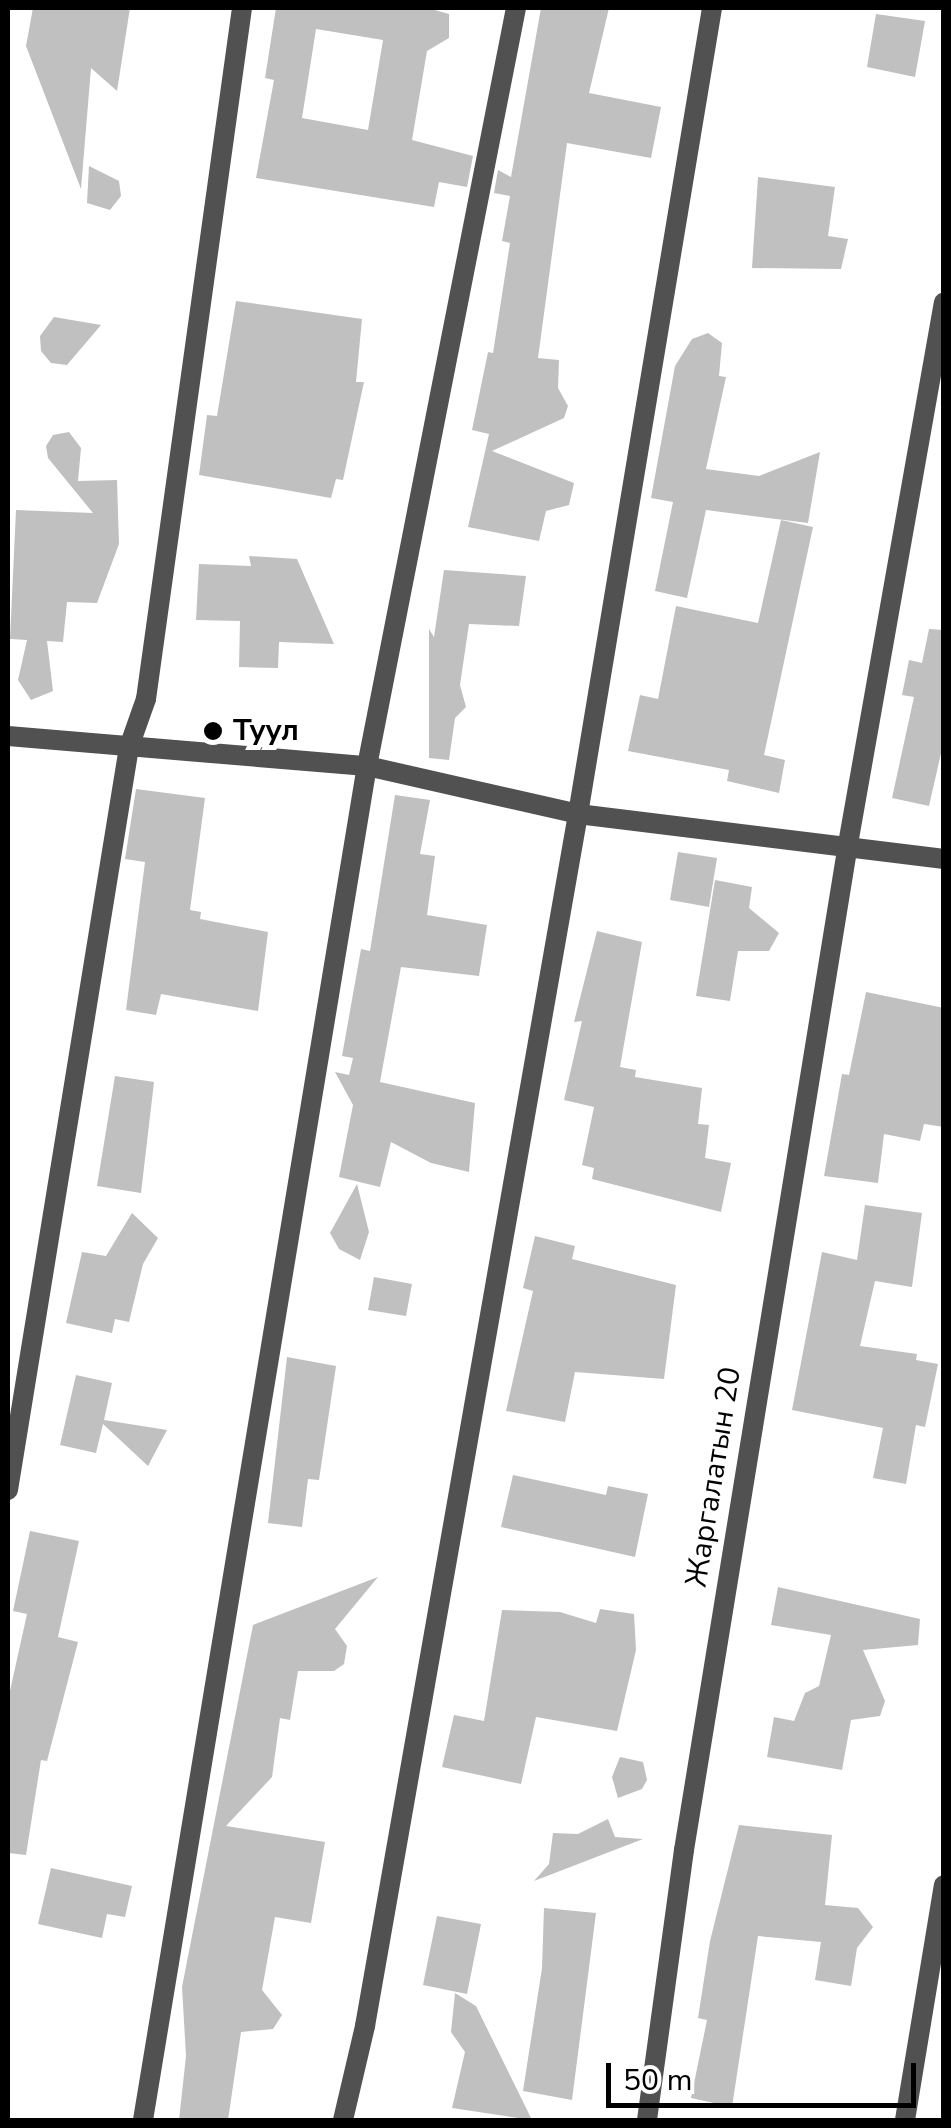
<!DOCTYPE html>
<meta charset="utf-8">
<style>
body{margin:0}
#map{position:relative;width:951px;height:2128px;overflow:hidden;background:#fff;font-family:"Nunito Sans",sans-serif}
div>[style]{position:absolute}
.building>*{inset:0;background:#c0c0c0}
.minor>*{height:20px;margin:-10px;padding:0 10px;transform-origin:10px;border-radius:10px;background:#515151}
.dots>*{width:28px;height:28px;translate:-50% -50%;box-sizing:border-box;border:5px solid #fff;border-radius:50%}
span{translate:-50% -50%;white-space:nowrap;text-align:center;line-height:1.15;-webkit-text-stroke:10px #fff;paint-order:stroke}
.poi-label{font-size:30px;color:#000;font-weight:700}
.left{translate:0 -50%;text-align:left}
.street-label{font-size:30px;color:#000}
.frame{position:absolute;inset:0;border:10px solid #000;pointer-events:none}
.scale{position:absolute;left:606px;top:2063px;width:310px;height:45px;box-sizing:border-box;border:5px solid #000;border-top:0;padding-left:12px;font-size:30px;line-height:35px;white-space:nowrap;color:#000;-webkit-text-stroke:8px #fff;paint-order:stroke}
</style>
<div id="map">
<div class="building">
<div style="clip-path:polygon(33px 8px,130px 8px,117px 91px,91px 68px,81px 189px,26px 46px)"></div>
<div style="clip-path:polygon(evenodd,276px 8px,428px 8px,449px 14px,449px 38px,427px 51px,412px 140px,473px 156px,467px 187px,439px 182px,434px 207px,256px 178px,274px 80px,265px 78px,276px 8px,316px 29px,383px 40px,368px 130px,302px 118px,316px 29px)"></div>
<div style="clip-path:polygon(541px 8px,609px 8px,589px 93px,661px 107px,651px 158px,567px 143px,538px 358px,559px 360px,558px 388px,568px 406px,564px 418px,492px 451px,574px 483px,569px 505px,546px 511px,539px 541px,468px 527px,489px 434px,472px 430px,488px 352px,493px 353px,510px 243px,502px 241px,510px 196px,494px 193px,498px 170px,511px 177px)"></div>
<div style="clip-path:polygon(876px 14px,925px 21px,915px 77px,867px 67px)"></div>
<div style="clip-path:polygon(89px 166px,119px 181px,121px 196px,110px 210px,87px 203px)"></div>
<div style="clip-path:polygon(758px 177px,835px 187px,828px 236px,848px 239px,841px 269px,752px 268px)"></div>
<div style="clip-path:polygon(236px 301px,362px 319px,356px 382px,364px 382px,343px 480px,336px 479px,331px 498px,199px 475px,207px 415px,217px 416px)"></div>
<div style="clip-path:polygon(54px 317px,101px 325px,67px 365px,51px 363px,41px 351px,40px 336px)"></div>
<div style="clip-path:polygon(708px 333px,722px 343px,719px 376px,726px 377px,706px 469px,759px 476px,820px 452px,808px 523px,706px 510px,687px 598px,655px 591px,673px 502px,651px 498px,675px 366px,692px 339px)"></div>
<div style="clip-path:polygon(69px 432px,81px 448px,78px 481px,117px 480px,119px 544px,97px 603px,67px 602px,63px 642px,47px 641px,53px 691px,31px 700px,18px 680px,27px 640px,10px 639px,16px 510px,93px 513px,48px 458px,46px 446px,53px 435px)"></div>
<div style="clip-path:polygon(781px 520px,813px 527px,764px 755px,785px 760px,779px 793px,727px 781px,729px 770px,628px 751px,640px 695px,658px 699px,676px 606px,758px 623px)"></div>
<div style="clip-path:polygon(249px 556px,297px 559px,334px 644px,279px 642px,278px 668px,239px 667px,240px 621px,196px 620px,199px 564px,251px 566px)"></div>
<div style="clip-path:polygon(444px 570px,526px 576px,519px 626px,469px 624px,460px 685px,466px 707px,455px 718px,449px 760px,429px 758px,429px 629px,434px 637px)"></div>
<div style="clip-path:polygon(929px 629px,944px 630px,944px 740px,929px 806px,892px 798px,914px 697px,902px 695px,909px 660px,922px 663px)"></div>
<div style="clip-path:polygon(136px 789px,205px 798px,190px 910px,201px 912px,200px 919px,268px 932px,258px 1011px,161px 994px,156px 1015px,126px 1010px,145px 862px,125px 859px)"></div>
<div style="clip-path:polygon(395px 795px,430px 800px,420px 854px,435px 856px,427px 915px,487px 925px,479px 976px,401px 967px,380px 1082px,475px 1103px,469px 1172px,431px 1163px,391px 1142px,380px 1187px,339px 1177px,353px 1105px,335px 1072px,349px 1075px,353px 1058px,342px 1056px,361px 949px,370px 951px)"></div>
<div style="clip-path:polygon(678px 852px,717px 858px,709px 907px,670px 900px)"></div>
<div style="clip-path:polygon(715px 880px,752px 887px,749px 908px,779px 933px,769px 951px,738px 951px,730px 1001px,696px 996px)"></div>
<div style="clip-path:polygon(597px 931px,642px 942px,620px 1067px,636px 1070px,635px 1077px,702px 1088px,698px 1124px,709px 1125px,705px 1158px,731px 1163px,721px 1212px,592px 1179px,594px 1168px,582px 1165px,594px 1107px,564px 1100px,582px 1021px,574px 1022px)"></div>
<div style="clip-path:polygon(866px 992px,944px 1008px,944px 1127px,924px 1124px,920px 1141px,884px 1134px,878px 1183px,824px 1176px,842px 1074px,849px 1075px)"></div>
<div style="clip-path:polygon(115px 1076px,154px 1082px,141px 1193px,97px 1186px)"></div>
<div style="clip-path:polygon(357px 1184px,369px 1232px,360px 1260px,339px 1249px,330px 1233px)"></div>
<div style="clip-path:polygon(865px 1205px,922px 1213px,912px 1287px,875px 1281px,860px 1346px,917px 1354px,916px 1360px,938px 1364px,925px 1427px,916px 1425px,906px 1484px,873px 1478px,883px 1428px,792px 1410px,822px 1252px,857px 1260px)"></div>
<div style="clip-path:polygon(132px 1213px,158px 1238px,143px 1264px,129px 1322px,115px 1319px,112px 1333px,66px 1323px,82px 1252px,106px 1256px)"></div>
<div style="clip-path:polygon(535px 1236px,575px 1246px,572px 1259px,676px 1285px,664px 1379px,575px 1372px,565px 1422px,506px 1411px,533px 1291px,523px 1288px)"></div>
<div style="clip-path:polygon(374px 1277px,412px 1284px,406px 1316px,368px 1310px)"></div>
<div style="clip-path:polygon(287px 1357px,336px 1366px,319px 1480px,308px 1479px,302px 1527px,268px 1523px)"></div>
<div style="clip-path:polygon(76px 1375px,112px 1383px,104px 1420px,167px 1430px,148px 1466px,103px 1424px,96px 1453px,60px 1445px)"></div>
<div style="clip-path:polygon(513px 1475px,606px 1495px,608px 1486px,648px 1494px,635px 1557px,501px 1527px)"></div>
<div style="clip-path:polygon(30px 1531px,79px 1541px,58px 1637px,78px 1642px,47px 1761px,41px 1760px,26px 1855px,8px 1853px,8px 1700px,27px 1614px,13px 1611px)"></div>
<div style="clip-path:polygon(378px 1577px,335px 1629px,347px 1646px,344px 1664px,334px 1671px,298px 1671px,290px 1720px,280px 1718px,272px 1777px,226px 1826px,325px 1842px,311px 1923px,275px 1917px,262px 1990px,282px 2015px,273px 2029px,241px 2032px,228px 2120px,179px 2120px,186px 2056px,182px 1987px,253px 1625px)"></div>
<div style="clip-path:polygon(778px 1587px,920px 1619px,918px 1645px,863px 1650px,885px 1701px,880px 1716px,851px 1720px,842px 1770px,767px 1757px,774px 1717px,794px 1721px,805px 1693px,819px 1686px,831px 1635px,771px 1625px)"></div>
<div style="clip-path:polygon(600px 1609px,634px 1614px,636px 1650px,617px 1731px,536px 1717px,521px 1784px,442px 1767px,454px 1715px,484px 1721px,502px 1610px,560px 1612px,596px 1623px)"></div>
<div style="clip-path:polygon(620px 1757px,643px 1762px,647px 1780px,642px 1789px,618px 1798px,612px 1777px)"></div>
<div style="clip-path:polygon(608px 1819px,615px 1837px,643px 1839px,534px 1881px,549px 1864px,553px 1833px,578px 1834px)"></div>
<div style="clip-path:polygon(739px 1825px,832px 1835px,825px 1905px,858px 1908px,873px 1927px,857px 1948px,851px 1986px,815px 1980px,821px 1942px,758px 1936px,732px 2107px,691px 2098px,707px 2020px,698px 2018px,710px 1941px)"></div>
<div style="clip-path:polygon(51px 1868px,132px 1886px,125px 1917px,107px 1914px,102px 1938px,38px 1924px)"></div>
<div style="clip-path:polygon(544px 1908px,596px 1913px,572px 2100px,523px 2091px,542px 1968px)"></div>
<div style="clip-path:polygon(437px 1916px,481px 1924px,467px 1994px,423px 1985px)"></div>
<div style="clip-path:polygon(455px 1993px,476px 2006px,532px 2120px,452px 2108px,465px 2052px,451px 2032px)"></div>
</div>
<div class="minor">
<div style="left:8px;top:736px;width:360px;rotate:4.8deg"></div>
<div style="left:367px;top:766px;width:216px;rotate:12.8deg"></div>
<div style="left:578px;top:814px;width:369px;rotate:7deg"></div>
<div style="left:8px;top:1490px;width:753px;rotate:-80.75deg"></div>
<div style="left:129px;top:747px;width:51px;rotate:-70.5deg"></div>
<div style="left:146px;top:699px;width:698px;rotate:-82.09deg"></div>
<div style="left:143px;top:2120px;width:1372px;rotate:-80.61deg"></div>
<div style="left:367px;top:766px;width:773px;rotate:-78.88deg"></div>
<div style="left:343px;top:2120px;width:97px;rotate:-76.8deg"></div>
<div style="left:365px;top:2026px;width:1231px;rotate:-80.03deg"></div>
<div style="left:578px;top:814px;width:817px;rotate:-80.56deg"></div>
<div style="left:647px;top:2120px;width:273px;rotate:-82.2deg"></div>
<div style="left:684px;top:1850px;width:1019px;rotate:-80.74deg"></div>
<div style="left:848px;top:844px;width:550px;rotate:-79.96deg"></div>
<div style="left:905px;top:2120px;width:238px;rotate:-80.6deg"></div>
</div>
<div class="dots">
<div style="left:213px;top:731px;background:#000"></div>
</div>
<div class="poi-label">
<span class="left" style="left:233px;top:731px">Туул</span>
</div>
<div class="street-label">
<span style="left:714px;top:1477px;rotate:-81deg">Жаргалатын 20</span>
</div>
<div class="frame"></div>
<div class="scale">50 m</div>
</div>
